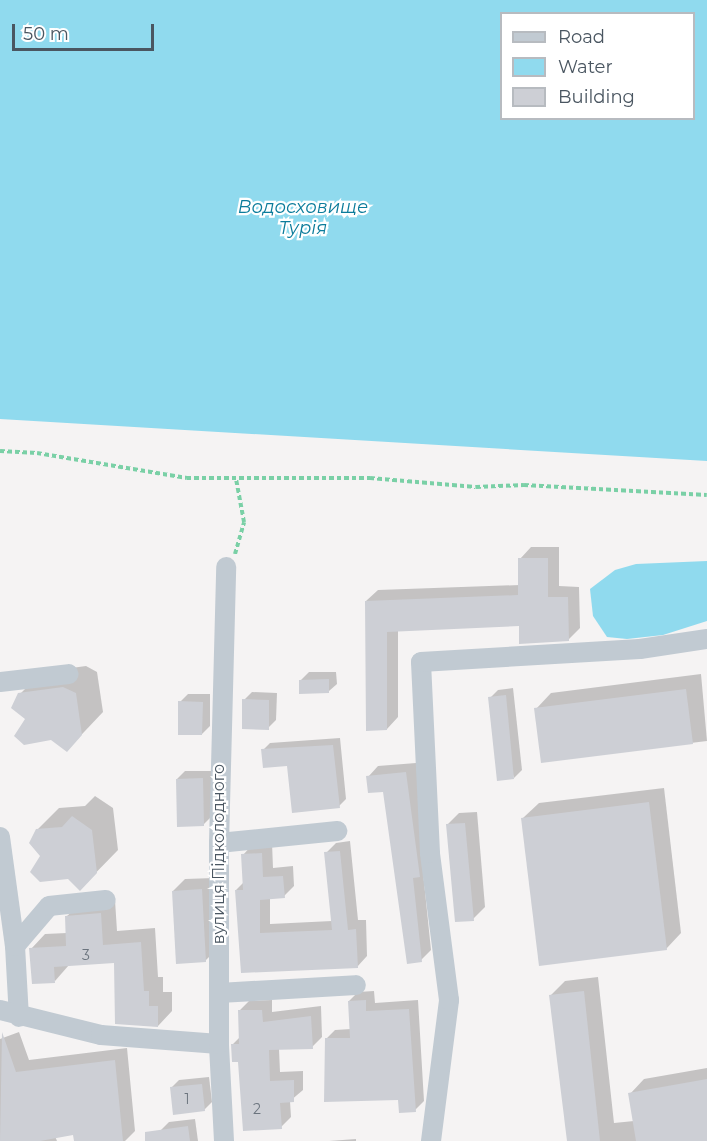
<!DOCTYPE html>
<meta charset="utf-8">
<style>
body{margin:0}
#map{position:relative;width:707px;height:1141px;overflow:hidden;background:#f5f3f3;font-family:Montserrat,sans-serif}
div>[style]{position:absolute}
.water>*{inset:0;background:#90daee}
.shadow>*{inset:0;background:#0003}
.building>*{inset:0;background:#cdcfd5}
.path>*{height:4px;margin-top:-2px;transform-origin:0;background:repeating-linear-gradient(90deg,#7ad0a6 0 4.5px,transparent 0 7.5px)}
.minor>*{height:20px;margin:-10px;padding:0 10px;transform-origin:10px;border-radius:10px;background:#c1cad2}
span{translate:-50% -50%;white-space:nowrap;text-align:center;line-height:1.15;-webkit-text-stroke:4.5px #fff;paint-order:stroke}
.number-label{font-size:14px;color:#6b747e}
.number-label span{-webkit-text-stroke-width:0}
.street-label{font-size:16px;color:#4a5661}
.water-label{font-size:18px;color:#0c7c9b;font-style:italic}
.legend{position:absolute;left:500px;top:12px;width:195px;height:108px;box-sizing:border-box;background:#fff;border:2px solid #b7bbc0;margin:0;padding:8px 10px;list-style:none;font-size:18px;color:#4a5661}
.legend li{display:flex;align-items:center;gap:12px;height:30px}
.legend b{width:30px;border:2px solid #b7bbc0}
.scale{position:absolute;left:12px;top:24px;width:142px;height:27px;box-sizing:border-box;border:3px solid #4a5661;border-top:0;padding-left:8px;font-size:18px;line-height:21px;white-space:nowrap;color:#4a5661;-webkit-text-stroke:4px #fff;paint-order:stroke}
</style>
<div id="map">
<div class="water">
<div style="clip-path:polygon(evenodd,0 0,707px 0,707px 461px,0 419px,0 0,502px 14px,694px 14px,694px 118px,502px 118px,502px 14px)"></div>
<div style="clip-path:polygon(707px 561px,707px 621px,663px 635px,627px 639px,607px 637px,593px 616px,590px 589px,615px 570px,636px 564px)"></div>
</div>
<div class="shadow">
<div style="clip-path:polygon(531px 547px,559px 547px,559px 586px,579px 587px,580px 628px,568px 640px,520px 625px,398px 630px,398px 717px,387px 729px,366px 601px,378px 590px,520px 585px,520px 559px)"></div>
<div style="clip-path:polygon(86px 666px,97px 672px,103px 712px,67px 750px,27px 719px,20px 694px,42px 672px)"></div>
<div style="clip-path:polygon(309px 672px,336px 672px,337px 684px,329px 691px,301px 680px)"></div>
<div style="clip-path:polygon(701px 674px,707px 741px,543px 761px,536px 709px,551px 693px)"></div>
<div style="clip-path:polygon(513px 688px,522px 770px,514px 778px,490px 698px,498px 690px)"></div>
<div style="clip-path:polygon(252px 692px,277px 693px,276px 720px,268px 728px,244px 700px)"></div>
<div style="clip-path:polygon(188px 694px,210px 694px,210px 726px,202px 734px,180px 702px)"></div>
<div style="clip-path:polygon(340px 738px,346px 799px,339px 806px,289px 764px,263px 750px,270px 743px)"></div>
<div style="clip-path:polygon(416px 763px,429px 866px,423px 872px,431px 950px,421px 960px,384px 790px,368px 777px,378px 766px)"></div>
<div style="clip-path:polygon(185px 771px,211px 771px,211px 817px,203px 825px,177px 779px)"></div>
<div style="clip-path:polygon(664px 788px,681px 933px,666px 949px,523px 818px,539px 803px)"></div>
<div style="clip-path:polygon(95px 796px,113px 808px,118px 850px,80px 889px,37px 830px,59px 808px,85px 806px)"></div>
<div style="clip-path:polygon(477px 812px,485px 907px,473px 919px,447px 825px,459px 813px)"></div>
<div style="clip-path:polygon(350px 841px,358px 920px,366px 920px,367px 956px,357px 967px,243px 972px,236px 890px,244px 882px,243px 855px,253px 844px,272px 843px,273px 868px,293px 866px,294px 886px,284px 896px,270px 897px,270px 924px,332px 921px,326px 853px,336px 843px)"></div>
<div style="clip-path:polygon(214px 878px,217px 949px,205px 961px,173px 891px,185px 879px)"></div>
<div style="clip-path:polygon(115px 900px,117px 931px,155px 928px,158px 977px,163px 977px,163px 992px,172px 992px,172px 1011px,158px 1026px,115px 962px,69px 965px,55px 981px,31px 949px,45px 934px,67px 933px,66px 917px,81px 903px)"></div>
<div style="clip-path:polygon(598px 977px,614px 1123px,634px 1121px,630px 1094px,644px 1079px,707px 1068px,707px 1141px,568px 1141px,550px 996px,565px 981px)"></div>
<div style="clip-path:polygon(374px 991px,375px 1003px,418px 1000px,424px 1101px,415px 1110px,326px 1039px,335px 1030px,351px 1029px,349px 1001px,358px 992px)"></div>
<div style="clip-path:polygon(272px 1000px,272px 1012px,321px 1006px,322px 1037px,312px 1047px,279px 1049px,280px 1072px,303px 1071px,303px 1090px,290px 1101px,291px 1117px,281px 1127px,233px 1044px,240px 1037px,239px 1011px,249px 1001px)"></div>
<div style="clip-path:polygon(19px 1032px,29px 1060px,127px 1048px,135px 1131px,125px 1141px,75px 1141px,74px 1134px,55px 1136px,57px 1141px,0 1141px,0 1039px)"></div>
<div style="clip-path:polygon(209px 1077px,212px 1102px,204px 1110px,171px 1088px,179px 1080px)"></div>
<div style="clip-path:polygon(195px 1119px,198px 1141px,163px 1141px,161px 1130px,169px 1122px)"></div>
<div style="clip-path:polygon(356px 1139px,356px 1141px,329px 1141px)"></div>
</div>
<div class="building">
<div style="clip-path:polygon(518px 558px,548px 558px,548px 597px,568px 597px,569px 641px,519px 644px,519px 626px,387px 632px,387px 730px,366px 731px,365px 601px,518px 595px)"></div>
<div style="clip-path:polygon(329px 679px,329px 693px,299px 694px,299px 680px)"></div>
<div style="clip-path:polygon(63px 687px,76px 693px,82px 735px,67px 752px,51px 740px,24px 745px,14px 736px,25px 719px,11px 708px,18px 693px)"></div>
<div style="clip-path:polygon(686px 689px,693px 744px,541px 763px,534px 708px)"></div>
<div style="clip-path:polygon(506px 695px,514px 779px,497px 781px,488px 697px)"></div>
<div style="clip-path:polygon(242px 699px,269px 700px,269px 730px,242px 729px)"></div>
<div style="clip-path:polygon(178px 701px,203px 702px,202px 735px,178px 735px)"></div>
<div style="clip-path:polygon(333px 745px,340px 808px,292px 813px,287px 766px,263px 768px,261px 749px)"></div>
<div style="clip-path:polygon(406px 772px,420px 877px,413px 878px,422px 962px,407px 964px,383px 792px,368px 793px,366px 776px)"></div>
<div style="clip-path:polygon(203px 778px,204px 826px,177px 827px,176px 779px)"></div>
<div style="clip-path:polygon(649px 802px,667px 950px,539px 966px,521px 818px)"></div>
<div style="clip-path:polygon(72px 816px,92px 830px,97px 873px,80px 891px,68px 879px,40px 882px,30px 872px,40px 856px,29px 843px,36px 829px,62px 827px)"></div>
<div style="clip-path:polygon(465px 823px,474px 921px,455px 922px,446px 824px)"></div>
<div style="clip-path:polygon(340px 851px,348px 930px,356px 929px,358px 968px,241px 973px,235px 890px,243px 890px,241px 854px,262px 853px,263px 877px,283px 876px,285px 898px,260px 900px,260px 933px,332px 930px,324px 852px)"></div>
<div style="clip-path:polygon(202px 889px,206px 962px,176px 964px,172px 891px)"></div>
<div style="clip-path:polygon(101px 913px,103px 945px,141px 942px,144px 991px,149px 991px,149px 1006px,158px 1006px,158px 1027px,115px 1024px,114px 963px,54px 967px,55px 983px,32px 984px,29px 948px,66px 946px,65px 916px)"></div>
<div style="clip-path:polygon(584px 991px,600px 1141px,567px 1141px,549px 995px)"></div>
<div style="clip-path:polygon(366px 1000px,366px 1011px,409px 1009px,416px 1112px,399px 1113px,398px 1100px,324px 1102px,325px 1038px,350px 1038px,348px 1001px)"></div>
<div style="clip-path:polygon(238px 1010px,262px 1010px,263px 1022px,311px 1016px,313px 1049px,269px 1050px,270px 1081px,294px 1080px,294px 1102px,280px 1103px,282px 1129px,243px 1131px,238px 1062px,232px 1062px,231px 1044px,239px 1044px)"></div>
<div style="clip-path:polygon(2px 1032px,16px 1072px,115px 1060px,123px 1141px,74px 1141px,73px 1135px,40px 1141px,0 1141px)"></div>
<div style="clip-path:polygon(707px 1079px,707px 1141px,636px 1141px,628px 1093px)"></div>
<div style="clip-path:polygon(202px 1084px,205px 1111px,173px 1115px,170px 1087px)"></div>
<div style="clip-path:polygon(188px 1126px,190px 1141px,145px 1141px,145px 1132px)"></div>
</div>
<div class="path">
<div style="left:0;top:451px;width:37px;rotate:3deg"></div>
<div style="left:37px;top:453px;width:152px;rotate:9.5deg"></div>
<div style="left:187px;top:478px;width:183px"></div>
<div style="left:370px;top:478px;width:106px;rotate:4.9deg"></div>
<div style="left:476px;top:487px;width:48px;rotate:-2.4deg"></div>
<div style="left:524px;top:485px;width:183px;rotate:3.1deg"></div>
<div style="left:235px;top:554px;width:33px;rotate:-74deg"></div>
<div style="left:244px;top:522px;width:44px;rotate:-100.5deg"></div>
</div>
<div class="minor">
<div style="left:0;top:682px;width:69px;rotate:-6.6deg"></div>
<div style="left:0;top:837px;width:110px;rotate:82.2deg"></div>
<div style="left:15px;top:946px;width:71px;rotate:86.8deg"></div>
<div style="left:219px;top:843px;width:119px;rotate:-5.8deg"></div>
<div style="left:15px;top:946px;width:52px;rotate:-49.6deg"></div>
<div style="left:49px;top:906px;width:57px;rotate:-6deg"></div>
<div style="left:219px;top:993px;width:137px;rotate:-3.3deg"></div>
<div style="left:0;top:1010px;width:104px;rotate:13.9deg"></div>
<div style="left:101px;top:1035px;width:118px;rotate:4.4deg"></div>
<div style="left:224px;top:1141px;width:97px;rotate:-93deg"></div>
<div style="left:219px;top:1044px;width:201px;rotate:-90deg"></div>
<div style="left:219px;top:843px;width:276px;rotate:-88.5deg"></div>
<div style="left:431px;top:1141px;width:142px;rotate:-82.7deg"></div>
<div style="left:449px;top:1000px;width:148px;rotate:-97.4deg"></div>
<div style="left:430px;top:853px;width:191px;rotate:-92.7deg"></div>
<div style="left:421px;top:662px;width:219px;rotate:-3.4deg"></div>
<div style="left:640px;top:649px;width:68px;rotate:-8.5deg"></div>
</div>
<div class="number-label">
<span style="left:86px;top:955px">3</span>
<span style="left:187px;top:1099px">1</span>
<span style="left:257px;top:1109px">2</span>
</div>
<div class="street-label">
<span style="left:219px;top:854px;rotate:-90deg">вулиця Підколодного</span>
</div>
<div class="water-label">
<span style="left:303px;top:218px">Водосховище<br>Турія</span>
</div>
<ul class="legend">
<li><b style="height:8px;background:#c1cad2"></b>Road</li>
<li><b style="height:16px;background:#90daee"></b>Water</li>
<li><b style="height:16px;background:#cdcfd5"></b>Building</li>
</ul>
<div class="scale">50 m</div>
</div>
